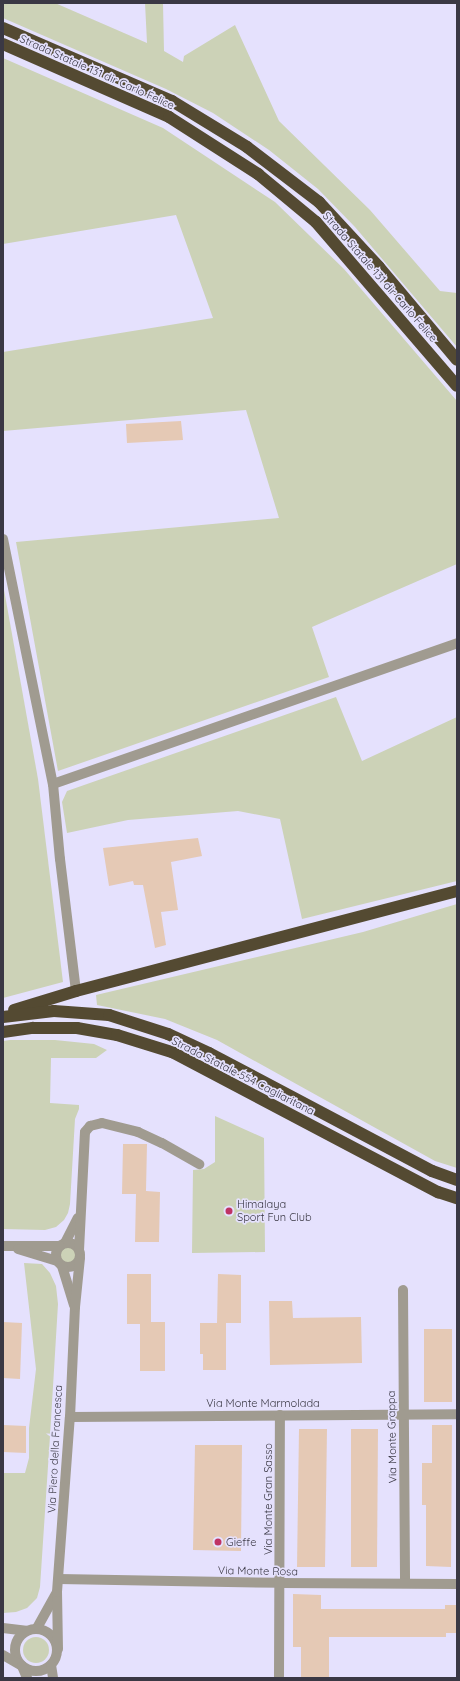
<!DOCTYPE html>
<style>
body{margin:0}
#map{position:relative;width:460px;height:1681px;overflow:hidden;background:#e5e1fd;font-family:Quicksand,sans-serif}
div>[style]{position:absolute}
.green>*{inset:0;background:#ccd2b7}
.round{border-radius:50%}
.building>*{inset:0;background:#e5c9b5}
.street>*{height:10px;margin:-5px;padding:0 5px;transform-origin:5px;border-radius:5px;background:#a09b90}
.street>.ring{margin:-5px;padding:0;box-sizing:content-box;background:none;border:10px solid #a09b90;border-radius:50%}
.highway>*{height:12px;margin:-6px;padding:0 6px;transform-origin:6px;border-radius:6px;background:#544a32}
.dots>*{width:11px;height:11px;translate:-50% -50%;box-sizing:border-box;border:2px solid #e5e1fd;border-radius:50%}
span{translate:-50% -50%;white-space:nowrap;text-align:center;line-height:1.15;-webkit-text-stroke:3.5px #e5e1fd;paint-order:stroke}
.street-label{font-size:11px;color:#3a3844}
.poi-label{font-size:11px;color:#3a3844}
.left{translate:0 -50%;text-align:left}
.frame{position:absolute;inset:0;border:4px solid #3a3844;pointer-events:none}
</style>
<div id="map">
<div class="green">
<div style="clip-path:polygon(3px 3px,55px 3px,147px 43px,145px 3px,163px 3px,164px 51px,183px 62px,184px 56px,235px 25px,279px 121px,370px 210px,440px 291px,457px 293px,457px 347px,355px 227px,318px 189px,269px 150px,213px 113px,166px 89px,3px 18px)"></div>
<div style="clip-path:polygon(3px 58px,163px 128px,275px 202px,344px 269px,457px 401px,457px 564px,312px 627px,329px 677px,58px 771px,16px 542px,279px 518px,246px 410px,3px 431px,3px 352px,213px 318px,176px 215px,3px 244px)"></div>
<div style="clip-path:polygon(3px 584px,38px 779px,63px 982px,3px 998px)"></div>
<div style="clip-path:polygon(336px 697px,362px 761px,457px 717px,457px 881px,302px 919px,280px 819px,238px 811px,128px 820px,67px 833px,62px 802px,67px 791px)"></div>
<div style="clip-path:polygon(457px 904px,457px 1168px,435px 1161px,217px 1040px,165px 1019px,97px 1005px,96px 995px,363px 932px)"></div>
<div style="clip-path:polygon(10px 1040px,55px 1040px,94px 1044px,107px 1050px,96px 1058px,51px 1058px,50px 1103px,79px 1105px,79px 1109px,75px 1119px,70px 1204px,68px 1213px,64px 1220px,56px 1227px,45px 1230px,3px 1229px,3px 1041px)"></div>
<div style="clip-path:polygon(215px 1116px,264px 1138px,265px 1252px,192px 1253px,193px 1170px,204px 1169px,215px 1162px)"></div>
<div class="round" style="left:59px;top:1246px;width:18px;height:18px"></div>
<div style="clip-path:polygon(24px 1263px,42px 1264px,50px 1273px,56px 1286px,58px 1304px,50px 1436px,40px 1587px,37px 1598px,27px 1608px,16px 1612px,3px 1613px,3px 1473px,25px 1473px,29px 1458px,29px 1428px,36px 1369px)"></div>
<div class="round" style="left:23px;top:1637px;width:26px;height:26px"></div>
</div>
<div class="building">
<div style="clip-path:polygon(181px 421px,183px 440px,127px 443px,126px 424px)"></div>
<div style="clip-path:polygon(198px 838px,202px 856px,171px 862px,178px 910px,161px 912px,166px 945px,155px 948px,143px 885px,134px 885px,133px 881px,109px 886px,103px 848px)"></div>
<div style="clip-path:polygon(123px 1144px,147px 1144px,146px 1191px,160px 1192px,159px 1242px,135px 1242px,136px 1194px,122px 1194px)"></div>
<div style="clip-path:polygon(127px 1274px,151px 1274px,151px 1322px,165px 1322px,165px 1371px,140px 1371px,140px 1324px,127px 1324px)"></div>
<div style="clip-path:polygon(218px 1274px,241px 1275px,241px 1323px,217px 1323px)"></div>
<div style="clip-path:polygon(269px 1301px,292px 1301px,293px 1318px,361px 1317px,362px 1363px,270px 1365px)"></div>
<div style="clip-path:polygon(3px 1322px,22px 1323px,20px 1379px,3px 1378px)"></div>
<div style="clip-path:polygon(200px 1323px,226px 1323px,226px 1370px,203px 1370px,203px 1354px,200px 1354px)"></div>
<div style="clip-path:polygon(424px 1329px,452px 1329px,452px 1402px,424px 1402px)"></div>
<div style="clip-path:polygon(3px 1425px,26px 1426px,26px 1453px,3px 1452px)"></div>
<div style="clip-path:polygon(432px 1425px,452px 1425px,451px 1567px,426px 1566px,426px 1505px,422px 1505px,422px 1463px,432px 1463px)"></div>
<div style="clip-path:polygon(299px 1429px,327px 1429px,325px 1567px,297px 1567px)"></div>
<div style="clip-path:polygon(351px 1429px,378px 1429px,377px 1567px,351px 1567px)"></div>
<div style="clip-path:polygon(195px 1445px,242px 1445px,241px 1551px,193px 1550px)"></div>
<div style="clip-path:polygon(293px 1594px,321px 1595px,321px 1609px,445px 1609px,445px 1605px,457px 1605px,457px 1633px,446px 1633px,446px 1637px,329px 1637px,329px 1678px,301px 1678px,301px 1647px,293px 1647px)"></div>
</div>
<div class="street">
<div style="left:3px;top:539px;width:250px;rotate:78.5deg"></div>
<div style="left:53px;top:784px;width:75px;rotate:84.7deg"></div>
<div style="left:60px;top:859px;width:133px;rotate:83.1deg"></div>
<div style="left:53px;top:784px;width:428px;rotate:-19.2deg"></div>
<div class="ring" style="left:56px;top:1243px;width:14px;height:14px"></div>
<div style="left:65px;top:1243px;width:28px;rotate:-63deg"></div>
<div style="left:3px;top:1246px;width:57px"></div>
<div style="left:18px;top:1249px;width:41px;rotate:17.1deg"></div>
<div style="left:79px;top:1250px;width:118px;rotate:-87.1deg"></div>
<div style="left:85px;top:1132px;width:8px;rotate:-50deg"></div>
<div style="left:90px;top:1126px;width:12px;rotate:-14deg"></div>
<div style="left:102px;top:1123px;width:37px;rotate:14deg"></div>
<div style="left:138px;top:1132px;width:26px;rotate:25deg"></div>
<div style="left:162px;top:1143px;width:43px;rotate:29.6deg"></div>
<div style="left:62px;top:1266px;width:41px;rotate:72.9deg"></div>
<div style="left:403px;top:1290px;width:293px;rotate:89.6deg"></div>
<div style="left:70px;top:1417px;width:387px;rotate:-0.4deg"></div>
<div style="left:59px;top:1579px;width:221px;rotate:1deg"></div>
<div style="left:280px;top:1583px;width:177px;rotate:0.3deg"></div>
<div style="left:3px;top:1628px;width:23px;rotate:7deg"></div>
<div style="left:37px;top:1628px;width:39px;rotate:-61deg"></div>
<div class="ring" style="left:15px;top:1629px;width:32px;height:32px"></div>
<div style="left:58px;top:1649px;width:57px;rotate:-91deg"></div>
<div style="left:57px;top:1592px;width:175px;rotate:-85.8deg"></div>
<div style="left:70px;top:1417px;width:110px;rotate:-87.4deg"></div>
<div style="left:75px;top:1307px;width:49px;rotate:-84.2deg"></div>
<div style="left:3px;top:1655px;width:22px;rotate:30deg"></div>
<div style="left:22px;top:1666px;width:13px;rotate:67deg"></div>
<div style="left:51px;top:1665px;width:13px;rotate:81deg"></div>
<div style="left:279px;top:1678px;width:263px;rotate:-89.8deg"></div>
</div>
<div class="highway">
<div style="left:3px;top:28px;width:184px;rotate:23.4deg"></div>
<div style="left:172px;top:101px;width:88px;rotate:31.5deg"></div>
<div style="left:247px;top:147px;width:91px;rotate:37.4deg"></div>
<div style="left:319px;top:202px;width:88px;rotate:47.3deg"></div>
<div style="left:379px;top:267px;width:121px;rotate:50deg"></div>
<div style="left:3px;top:44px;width:181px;rotate:23.7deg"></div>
<div style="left:169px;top:117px;width:106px;rotate:32.6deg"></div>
<div style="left:258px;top:174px;width:75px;rotate:39.6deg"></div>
<div style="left:316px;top:222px;width:216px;rotate:49.3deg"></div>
<div style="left:14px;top:1010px;width:65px;rotate:-17deg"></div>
<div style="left:76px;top:991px;width:394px;rotate:-14.7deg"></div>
<div style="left:3px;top:1017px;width:51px;rotate:-6.7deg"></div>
<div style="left:54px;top:1011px;width:55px;rotate:4.2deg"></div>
<div style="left:109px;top:1015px;width:62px;rotate:17.9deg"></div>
<div style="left:168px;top:1034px;width:45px;rotate:24.9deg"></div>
<div style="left:209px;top:1053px;width:252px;rotate:27.9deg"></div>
<div style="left:432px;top:1171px;width:27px;rotate:20deg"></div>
<div style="left:3px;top:1032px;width:30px;rotate:-8deg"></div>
<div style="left:33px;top:1028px;width:44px"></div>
<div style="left:77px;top:1028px;width:41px;rotate:9.9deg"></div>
<div style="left:117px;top:1035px;width:58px;rotate:17.2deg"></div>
<div style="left:172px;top:1052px;width:301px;rotate:27.8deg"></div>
<div style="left:438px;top:1192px;width:20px;rotate:18deg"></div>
</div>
<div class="dots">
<div style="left:229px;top:1211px;background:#bf3264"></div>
<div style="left:218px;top:1542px;background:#bf3264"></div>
</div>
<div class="street-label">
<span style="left:97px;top:72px;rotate:24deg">Strada Statale 131 dir Carlo Felice</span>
<span style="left:380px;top:277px;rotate:49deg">Strada Statale 131 dir Carlo Felice</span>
<span style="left:243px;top:1076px;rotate:27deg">Strada Statale 554 Cagliaritana</span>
<span style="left:263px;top:1403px">Via Monte Marmolada</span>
<span style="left:392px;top:1437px;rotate:-91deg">Via Monte Grappa</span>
<span style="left:55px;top:1449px;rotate:-87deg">Via Piero della Francesca</span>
<span style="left:268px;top:1499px;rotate:-90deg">Via Monte Gran Sasso</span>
<span style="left:258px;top:1571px;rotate:1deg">Via Monte Rosa</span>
</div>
<div class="poi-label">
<span class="left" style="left:237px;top:1211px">Himalaya<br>Sport Fun Club</span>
<span class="left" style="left:226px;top:1542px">Gieffe</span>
</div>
<div class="frame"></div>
</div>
